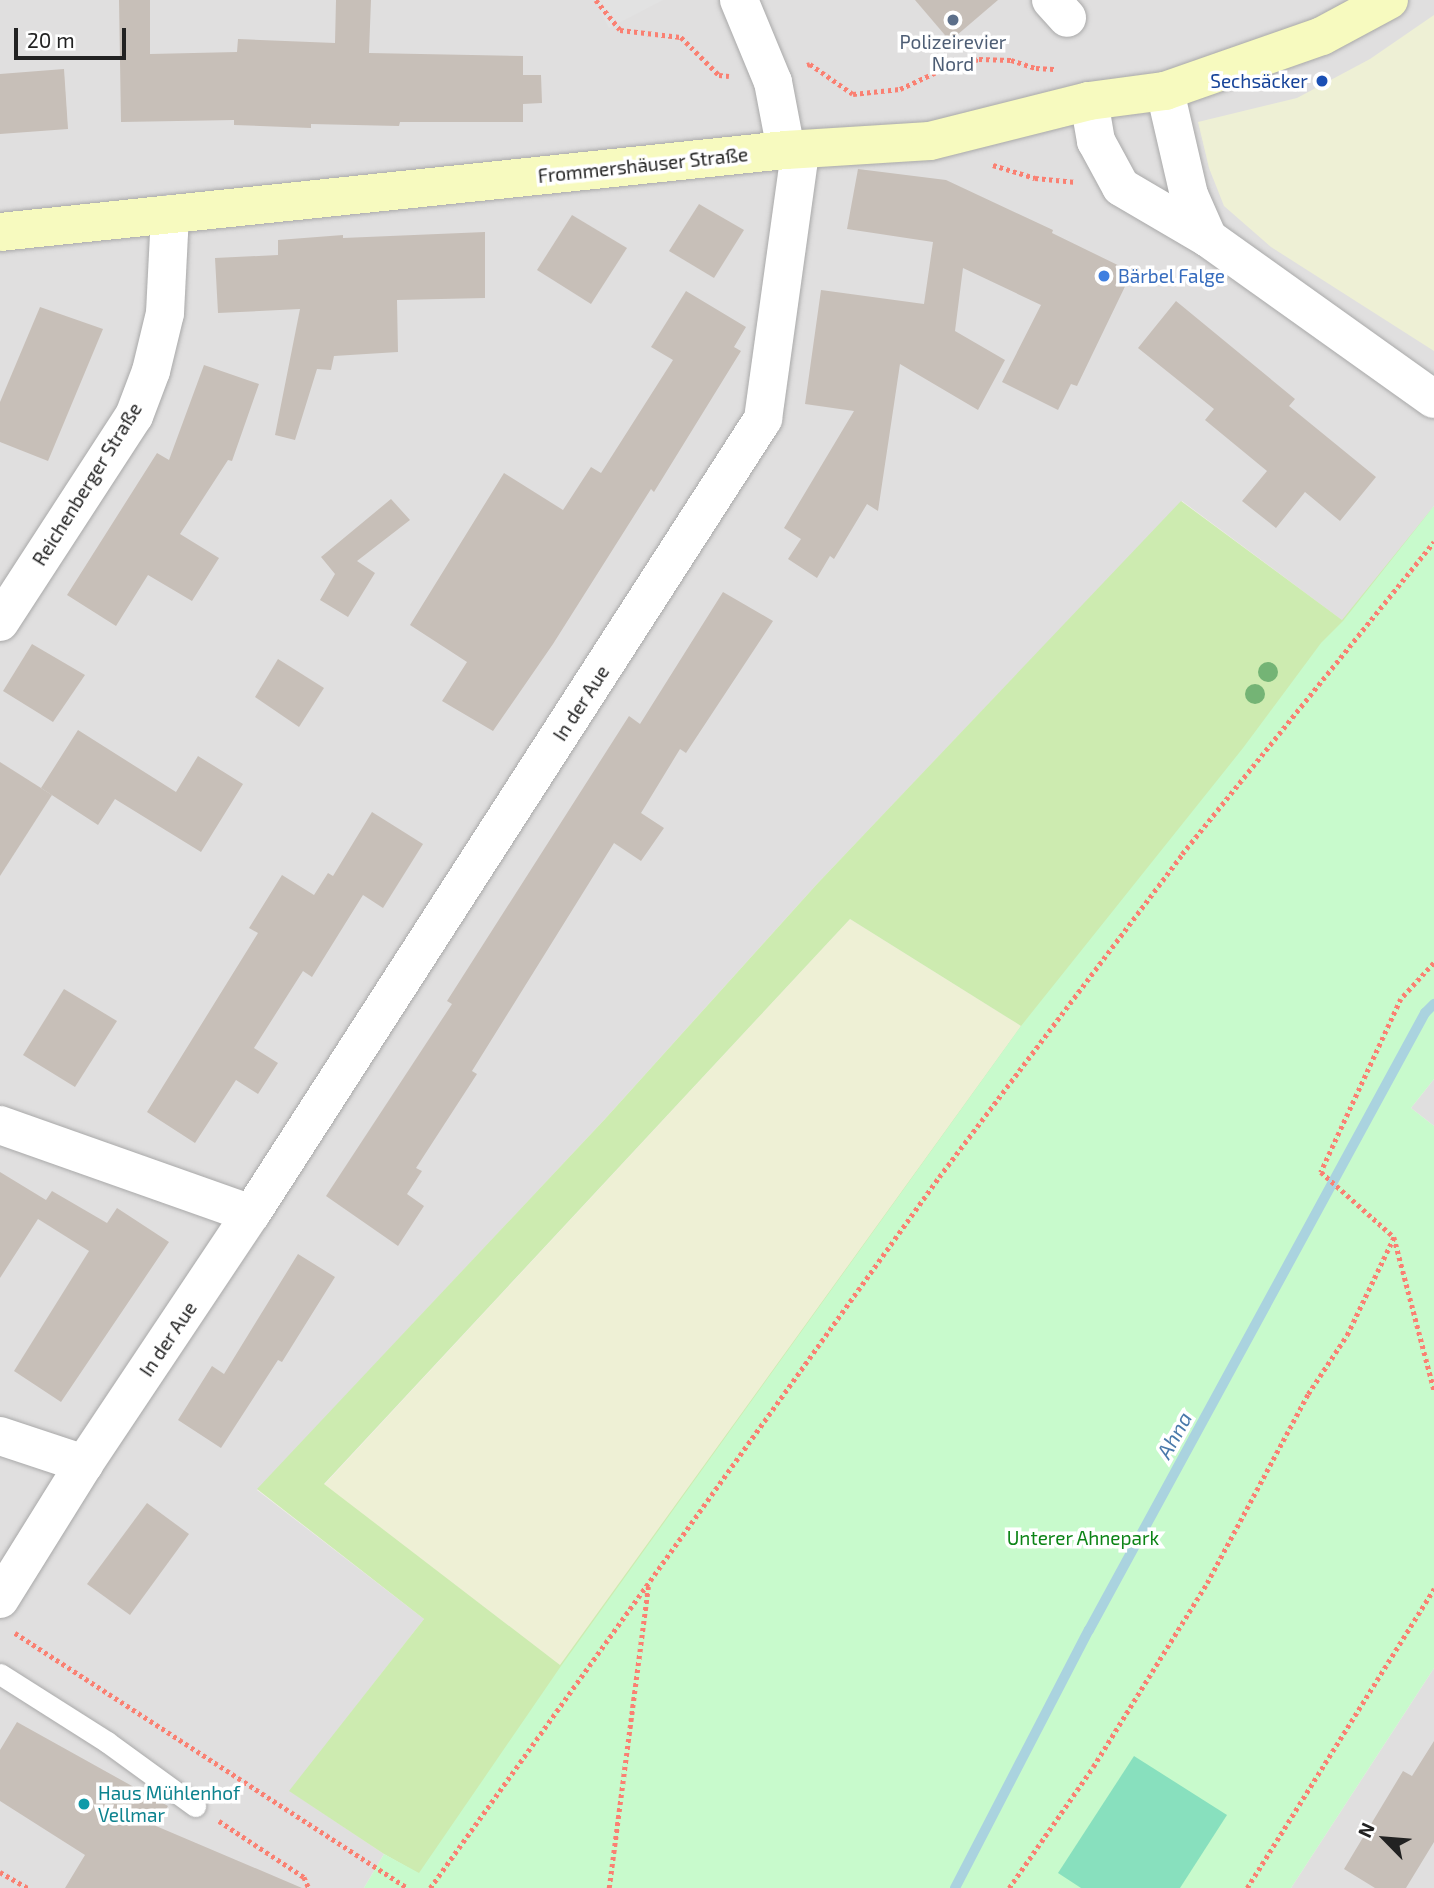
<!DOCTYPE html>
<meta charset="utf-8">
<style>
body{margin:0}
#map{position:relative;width:1434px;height:1888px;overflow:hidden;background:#f2efe9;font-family:"Exo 2",sans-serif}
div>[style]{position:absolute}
.residential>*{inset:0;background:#e0dfdf}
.farmland>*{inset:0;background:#eef0d5}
.grass>*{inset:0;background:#cdebb0}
.park>*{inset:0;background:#c8facc}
.pitch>*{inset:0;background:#88e0be}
.parking>*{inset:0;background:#e2e2e2}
.stream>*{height:10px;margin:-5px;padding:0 5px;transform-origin:5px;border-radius:5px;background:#aad3df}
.building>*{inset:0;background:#c7bfb8}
.path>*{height:4.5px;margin-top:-2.25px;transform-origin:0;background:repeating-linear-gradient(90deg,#fa8072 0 3.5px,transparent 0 7px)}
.roads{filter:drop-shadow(0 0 2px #a9a9a9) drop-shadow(0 0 2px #a9a9a9)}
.lane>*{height:21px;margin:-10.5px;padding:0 10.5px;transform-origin:10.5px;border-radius:10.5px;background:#fff}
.street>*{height:38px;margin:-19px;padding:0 19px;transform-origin:19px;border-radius:19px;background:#fff}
.secondary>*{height:38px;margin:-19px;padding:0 19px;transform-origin:19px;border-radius:19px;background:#f7fabf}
.trees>*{width:20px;height:20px;margin:-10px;border-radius:50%;background:#74b475}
.dots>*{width:19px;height:19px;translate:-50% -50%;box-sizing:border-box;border:4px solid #fff;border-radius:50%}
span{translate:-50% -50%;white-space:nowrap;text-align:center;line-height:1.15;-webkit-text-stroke:7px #fff;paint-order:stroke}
.service-label{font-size:19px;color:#4e5e75}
.transit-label{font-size:19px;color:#164399}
.right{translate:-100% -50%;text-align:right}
.street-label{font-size:19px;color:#222}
.shop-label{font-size:19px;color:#366cbe}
.left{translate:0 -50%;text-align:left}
.park-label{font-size:19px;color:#0c8416}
.culture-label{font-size:19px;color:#0d838f}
.water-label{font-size:21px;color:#4a7aab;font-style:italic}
.north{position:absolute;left:1350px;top:1804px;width:70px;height:70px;-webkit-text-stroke:5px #fff;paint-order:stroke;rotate:295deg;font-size:19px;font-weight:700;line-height:28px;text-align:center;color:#222}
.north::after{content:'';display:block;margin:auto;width:24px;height:32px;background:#222;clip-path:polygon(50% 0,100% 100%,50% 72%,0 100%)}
.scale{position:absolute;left:14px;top:28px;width:112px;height:32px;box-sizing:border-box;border:4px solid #222;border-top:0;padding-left:9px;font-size:21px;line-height:24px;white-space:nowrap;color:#222;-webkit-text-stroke:5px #fff;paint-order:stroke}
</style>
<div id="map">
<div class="residential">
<div style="clip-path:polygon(0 0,1434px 0,1434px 506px,1343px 621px,1182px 501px,817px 884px,605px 1119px,257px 1490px,424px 1619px,290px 1791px,384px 1854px,364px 1888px,0 1888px)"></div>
<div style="clip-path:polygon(1434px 1079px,1434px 1126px,1411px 1108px)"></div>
<div style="clip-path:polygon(1434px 1668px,1434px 1888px,1291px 1888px)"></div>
</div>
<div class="farmland">
<div style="clip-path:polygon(1434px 15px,1434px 351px,1271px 247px,1224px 206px,1209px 168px,1198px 122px,1297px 98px,1370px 59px)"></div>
<div style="clip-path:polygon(850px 919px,1021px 1026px,561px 1666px,324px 1485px)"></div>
</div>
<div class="grass">
<div style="clip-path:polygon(evenodd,1181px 501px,1342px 620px,1434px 506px,444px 1888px,384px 1854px,289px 1791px,424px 1619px,257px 1489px,605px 1119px,817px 884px,1181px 501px,850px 919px,1021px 1026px,560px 1665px,324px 1484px,850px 919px)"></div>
</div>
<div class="park">
<div style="clip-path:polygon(1434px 506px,1434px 1079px,1411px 1108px,1434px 1126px,1434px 1668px,1291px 1888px,364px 1888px,384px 1854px,419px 1873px,561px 1666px,1021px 1026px,1243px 748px,1321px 643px,1343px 621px)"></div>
</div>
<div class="pitch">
<div style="clip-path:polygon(1134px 1756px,1227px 1815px,1180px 1888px,1081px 1888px,1058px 1873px)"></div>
</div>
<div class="parking">
<div style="clip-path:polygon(595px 0,663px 0,609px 28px)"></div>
</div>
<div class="stream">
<div style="left:955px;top:1888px;width:291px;rotate:-62.6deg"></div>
<div style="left:1089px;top:1630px;width:703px;rotate:-61.43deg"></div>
<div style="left:1425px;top:1013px;width:13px;rotate:-45deg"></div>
</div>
<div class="building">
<div style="clip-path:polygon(119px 0,150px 0,150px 54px,237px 52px,238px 39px,335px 43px,336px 0,371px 0,369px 53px,523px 56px,523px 75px,541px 75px,542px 103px,523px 104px,523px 122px,400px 122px,399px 126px,311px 124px,311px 128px,234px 125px,234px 120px,121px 122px)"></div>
<div style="clip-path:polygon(915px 0,998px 0,950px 41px)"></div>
<div style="clip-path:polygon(64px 69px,68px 129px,0 134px,0 74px)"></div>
<div style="clip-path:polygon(858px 169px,946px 180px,1053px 230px,1052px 233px,1132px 272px,1077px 386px,1071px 384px,1058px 410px,1002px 382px,1041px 305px,963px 268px,955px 331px,1005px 360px,978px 410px,900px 364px,878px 511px,867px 504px,834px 559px,830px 556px,817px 578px,788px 559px,801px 539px,784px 528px,854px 411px,805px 404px,821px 290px,924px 304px,933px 242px,847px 229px)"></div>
<div style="clip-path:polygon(699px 204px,744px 230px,714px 278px,669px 251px)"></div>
<div style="clip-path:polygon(572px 215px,627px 248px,591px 304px,537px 270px)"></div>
<div style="clip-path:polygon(485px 232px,485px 298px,397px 300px,398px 352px,334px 356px,331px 370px,317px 369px,295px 440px,275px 435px,300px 309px,218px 313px,215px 258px,278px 255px,278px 240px,343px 235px,343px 238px)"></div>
<div style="clip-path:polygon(686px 291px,746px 327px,734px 347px,741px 351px,654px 492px,651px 489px,553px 644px,493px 731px,442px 701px,467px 662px,410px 625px,504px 473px,563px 510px,591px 467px,601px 473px,673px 360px,651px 347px)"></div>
<div style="clip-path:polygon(1176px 301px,1295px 399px,1289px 406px,1376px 477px,1340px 521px,1305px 492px,1276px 528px,1242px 501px,1267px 471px,1205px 420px,1214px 409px,1138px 348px)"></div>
<div style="clip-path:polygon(40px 307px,103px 329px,48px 461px,0 442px,0 402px)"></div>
<div style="clip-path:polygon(204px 365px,259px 384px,232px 461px,228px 460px,180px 534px,219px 558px,192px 601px,148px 575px,116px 626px,67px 595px,157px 453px,169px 460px)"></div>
<div style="clip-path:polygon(391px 499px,410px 520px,357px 561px,375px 573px,348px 617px,320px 600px,335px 574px,321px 557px)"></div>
<div style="clip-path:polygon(723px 592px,773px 621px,686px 753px,680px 749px,641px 813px,664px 828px,641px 861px,614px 843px,472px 1071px,477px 1074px,416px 1168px,422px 1171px,407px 1194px,424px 1206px,398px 1246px,326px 1196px,452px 1004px,447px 1001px,629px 716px,640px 724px)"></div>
<div style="clip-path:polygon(32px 644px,85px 675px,53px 722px,3px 691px)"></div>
<div style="clip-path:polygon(278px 659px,324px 688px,299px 727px,255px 697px)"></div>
<div style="clip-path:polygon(78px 730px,176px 792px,198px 756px,243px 784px,201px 852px,115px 799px,98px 825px,41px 788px)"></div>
<div style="clip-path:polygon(0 762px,52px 795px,0 876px)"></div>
<div style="clip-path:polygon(372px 812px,423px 844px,383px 908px,363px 895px,312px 977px,303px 971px,254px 1048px,278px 1063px,258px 1094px,236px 1080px,195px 1143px,147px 1112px,258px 933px,249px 928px,282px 875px,314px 895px,328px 873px,333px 876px)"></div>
<div style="clip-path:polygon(64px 989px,117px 1021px,75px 1087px,23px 1055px)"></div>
<div style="clip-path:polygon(0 1172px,46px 1200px,52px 1191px,107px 1223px,117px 1208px,169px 1242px,61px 1402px,14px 1371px,89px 1251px,38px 1219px,0 1278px)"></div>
<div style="clip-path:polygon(298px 1254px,335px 1277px,282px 1362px,278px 1360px,221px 1448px,178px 1420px,212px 1366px,224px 1374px)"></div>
<div style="clip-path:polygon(147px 1503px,189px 1534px,130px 1615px,87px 1584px)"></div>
<div style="clip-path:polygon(17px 1722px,168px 1806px,156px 1826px,302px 1888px,65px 1888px,85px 1855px,0 1801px,0 1750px)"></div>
<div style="clip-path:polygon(1434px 1741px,1434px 1842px,1406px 1888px,1375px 1888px,1344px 1869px,1403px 1771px,1412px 1776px)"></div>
</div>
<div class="path">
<div style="left:596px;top:0;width:38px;rotate:51deg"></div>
<div style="left:620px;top:30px;width:61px;rotate:6.5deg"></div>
<div style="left:681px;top:37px;width:54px;rotate:45deg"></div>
<div style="left:719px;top:75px;width:10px;rotate:6deg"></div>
<div style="left:807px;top:65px;width:3px;rotate:-18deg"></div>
<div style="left:810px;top:64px;width:52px;rotate:34.9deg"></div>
<div style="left:853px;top:94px;width:47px;rotate:-6.1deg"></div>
<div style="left:900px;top:89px;width:52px;rotate:-25.1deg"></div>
<div style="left:947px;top:67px;width:33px;rotate:-14deg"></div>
<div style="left:979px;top:59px;width:32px;rotate:2deg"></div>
<div style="left:1011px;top:60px;width:26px;rotate:18deg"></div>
<div style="left:1036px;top:68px;width:18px;rotate:3deg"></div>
<div style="left:993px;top:165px;width:44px;rotate:17.2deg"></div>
<div style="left:1035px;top:178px;width:41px;rotate:5.6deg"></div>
<div style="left:1434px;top:963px;width:49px;rotate:132.5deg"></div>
<div style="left:1401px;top:999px;width:191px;rotate:114.8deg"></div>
<div style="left:1321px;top:1172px;width:98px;rotate:41.7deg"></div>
<div style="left:1394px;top:1237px;width:158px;rotate:75.3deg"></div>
<div style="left:15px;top:1633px;width:468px;rotate:33deg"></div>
<div style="left:219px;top:1821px;width:102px;rotate:33.4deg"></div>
<div style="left:304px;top:1877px;width:12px;rotate:66deg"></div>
<div style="left:0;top:1872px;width:32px;rotate:30deg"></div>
<div style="left:430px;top:1888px;width:874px;rotate:-54.4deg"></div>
<div style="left:939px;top:1177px;width:404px;rotate:-53deg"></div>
<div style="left:1182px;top:854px;width:401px;rotate:-51.1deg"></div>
<div style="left:609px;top:1888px;width:304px;rotate:-82.6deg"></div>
<div style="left:1009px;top:1888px;width:147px;rotate:-55.2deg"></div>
<div style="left:1093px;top:1767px;width:216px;rotate:-58.2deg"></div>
<div style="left:1207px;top:1583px;width:214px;rotate:-61.9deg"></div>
<div style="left:1308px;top:1394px;width:71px;rotate:-56.5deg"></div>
<div style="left:1347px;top:1335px;width:109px;rotate:-64.4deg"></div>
<div style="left:1247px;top:1888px;width:353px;rotate:-58deg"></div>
</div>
<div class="roads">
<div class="lane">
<div style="left:0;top:1674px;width:127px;rotate:32.4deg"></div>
<div style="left:107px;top:1742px;width:109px;rotate:36deg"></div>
</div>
<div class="street">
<div style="left:739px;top:0;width:89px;rotate:67.5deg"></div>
<div style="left:773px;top:82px;width:69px;rotate:79.2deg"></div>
<div style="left:1051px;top:0;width:24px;rotate:48deg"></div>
<div style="left:1165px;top:91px;width:107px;rotate:77deg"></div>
<div style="left:1189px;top:195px;width:47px;rotate:66.2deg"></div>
<div style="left:1089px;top:101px;width:41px;rotate:80.1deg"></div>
<div style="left:1096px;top:141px;width:52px;rotate:61.5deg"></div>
<div style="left:1121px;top:187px;width:101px;rotate:30.4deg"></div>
<div style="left:1208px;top:238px;width:277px;rotate:35.5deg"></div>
<div style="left:0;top:622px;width:246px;rotate:-57deg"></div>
<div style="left:134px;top:416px;width:48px;rotate:-69.3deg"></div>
<div style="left:151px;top:371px;width:60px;rotate:-76.4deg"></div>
<div style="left:165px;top:313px;width:99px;rotate:-87.1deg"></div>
<div style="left:0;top:1125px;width:266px;rotate:19.5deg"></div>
<div style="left:0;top:1436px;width:89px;rotate:18.4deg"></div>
<div style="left:0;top:1599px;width:159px;rotate:-58.1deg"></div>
<div style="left:84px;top:1464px;width:301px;rotate:-56.3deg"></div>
<div style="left:251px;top:1214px;width:946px;rotate:-57.22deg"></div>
<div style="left:763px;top:419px;width:271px;rotate:-82.1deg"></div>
</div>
<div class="secondary">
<div style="left:0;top:232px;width:790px;rotate:-5.96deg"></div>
<div style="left:786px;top:150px;width:144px;rotate:-3.6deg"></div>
<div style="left:930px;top:141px;width:164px;rotate:-14.1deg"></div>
<div style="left:1089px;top:101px;width:77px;rotate:-7.5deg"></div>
<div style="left:1165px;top:91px;width:166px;rotate:-19.3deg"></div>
<div style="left:1322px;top:36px;width:76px;rotate:-28.2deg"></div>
</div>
</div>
<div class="trees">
<div style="left:1268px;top:672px"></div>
<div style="left:1255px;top:694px"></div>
</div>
<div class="dots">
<div style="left:953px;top:20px;background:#5c6f8a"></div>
<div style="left:1322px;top:81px;background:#1a4fb4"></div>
<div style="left:1104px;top:276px;background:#3f7fe0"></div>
<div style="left:84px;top:1804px;background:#0f9aa8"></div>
</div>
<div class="service-label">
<span style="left:953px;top:53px">Polizeirevier<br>Nord</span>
</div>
<div class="transit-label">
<span class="right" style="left:1308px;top:81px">Sechsäcker</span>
</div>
<div class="street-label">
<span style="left:643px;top:165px;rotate:-6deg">Frommershäuser Straße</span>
<span style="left:87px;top:484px;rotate:-58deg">Reichenberger Straße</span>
<span style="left:581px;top:703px;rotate:-57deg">In der Aue</span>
<span style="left:168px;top:1339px;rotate:-56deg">In der Aue</span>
</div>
<div class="shop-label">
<span class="left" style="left:1118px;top:276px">Bärbel Falge</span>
</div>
<div class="park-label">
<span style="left:1083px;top:1538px">Unterer Ahnepark</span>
</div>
<div class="culture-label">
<span class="left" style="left:98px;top:1804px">Haus Mühlenhof<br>Vellmar</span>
</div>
<div class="water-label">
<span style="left:1174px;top:1435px;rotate:-61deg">Ahna</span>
</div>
<div class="north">N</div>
<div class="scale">20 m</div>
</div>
